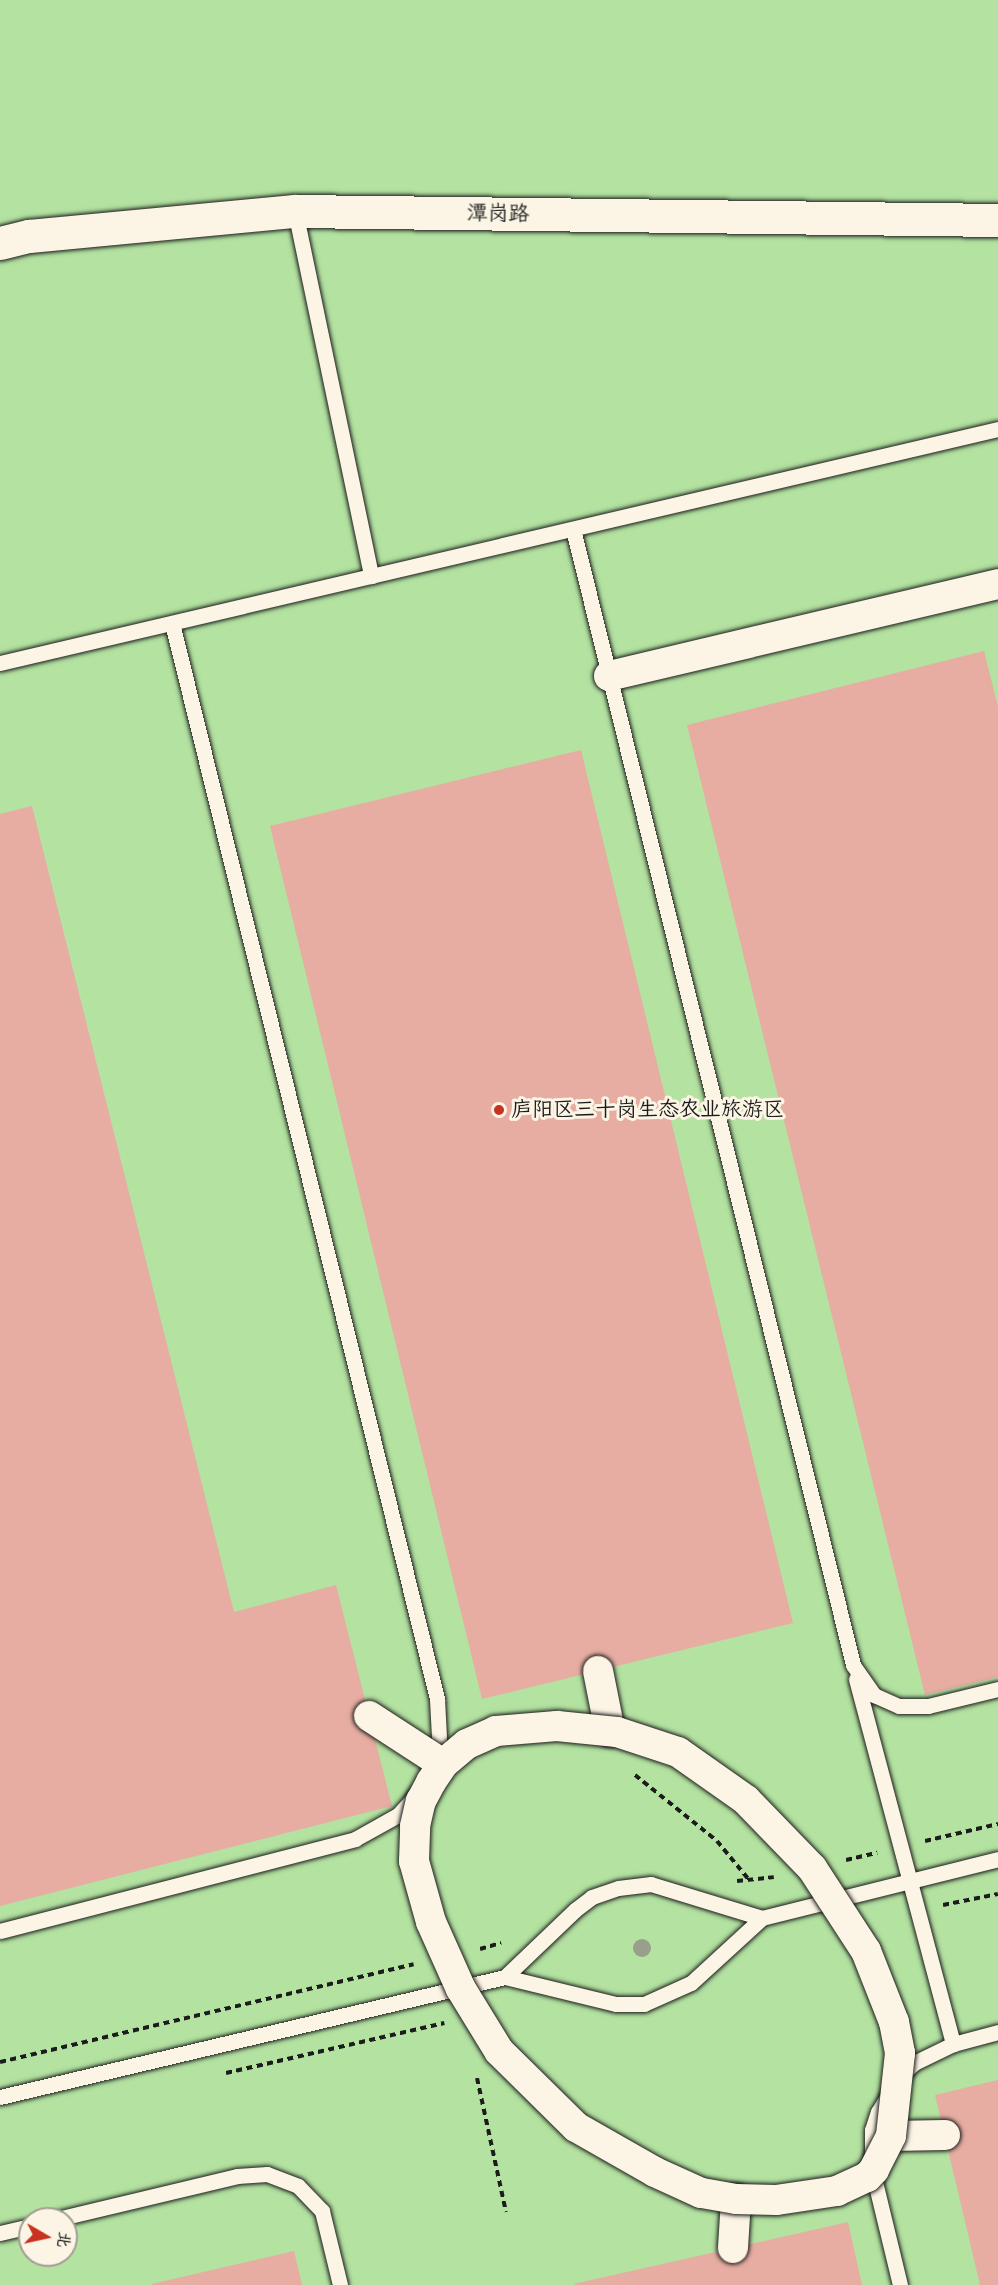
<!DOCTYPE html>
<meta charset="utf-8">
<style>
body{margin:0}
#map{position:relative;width:998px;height:2285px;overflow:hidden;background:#fcf5e5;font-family:Pangolin,"LXGW WenKai TC",sans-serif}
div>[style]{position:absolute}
.green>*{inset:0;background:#b3e2a1}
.building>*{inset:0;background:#e7ada2}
.path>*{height:4px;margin-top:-2px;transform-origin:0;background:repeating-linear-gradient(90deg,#1c1c1c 0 6px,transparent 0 10.5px)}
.roads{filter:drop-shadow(0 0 2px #1c1c1c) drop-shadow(0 0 2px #1c1c1c)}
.service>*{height:15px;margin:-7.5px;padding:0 7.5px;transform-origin:7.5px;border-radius:7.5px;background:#fcf5e5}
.minor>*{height:30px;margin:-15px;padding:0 15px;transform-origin:15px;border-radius:15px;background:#fcf5e5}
.primary>*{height:33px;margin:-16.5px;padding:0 16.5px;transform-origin:16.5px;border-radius:16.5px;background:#fcf5e5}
.bridges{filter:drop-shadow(0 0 2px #1c1c1c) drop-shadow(0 0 2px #1c1c1c)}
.minor-bridge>*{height:30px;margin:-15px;padding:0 15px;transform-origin:15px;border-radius:15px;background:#fcf5e5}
.trees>*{width:18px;height:18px;margin:-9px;border-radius:50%;background:#9a9e8c}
.dots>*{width:16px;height:16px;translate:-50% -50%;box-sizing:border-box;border:3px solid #fcf5e5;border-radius:50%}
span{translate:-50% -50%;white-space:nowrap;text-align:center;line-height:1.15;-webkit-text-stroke:6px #fcf5e5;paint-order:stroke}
.street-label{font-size:21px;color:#1c1c1c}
.poi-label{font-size:21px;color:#1c1c1c}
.left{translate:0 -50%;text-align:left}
.north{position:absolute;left:18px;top:2207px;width:60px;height:60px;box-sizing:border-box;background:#fcf5e5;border:2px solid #a29e95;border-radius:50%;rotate:99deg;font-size:16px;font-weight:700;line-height:24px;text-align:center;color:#1c1c1c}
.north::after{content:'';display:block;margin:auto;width:21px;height:27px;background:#c8321e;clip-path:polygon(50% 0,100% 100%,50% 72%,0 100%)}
</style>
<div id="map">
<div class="green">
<div style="clip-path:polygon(evenodd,0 0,998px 0,998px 2285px,0 2285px,0 0,30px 2219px,66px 2219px,66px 2255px,30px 2255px,30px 2219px)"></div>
</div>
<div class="building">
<div style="clip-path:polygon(984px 651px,998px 707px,998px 1677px,925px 1695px,687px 725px)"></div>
<div style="clip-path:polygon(581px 750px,793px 1623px,482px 1699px,270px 826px)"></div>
<div style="clip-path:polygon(32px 806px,234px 1612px,336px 1585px,392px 1806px,0 1906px,0 814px)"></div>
<div style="clip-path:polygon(998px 2080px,998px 2285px,980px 2285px,935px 2095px)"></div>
<div style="clip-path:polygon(848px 2222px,862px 2285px,575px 2285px,574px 2284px)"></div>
<div style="clip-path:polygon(294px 2251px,302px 2285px,152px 2285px,152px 2284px)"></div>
</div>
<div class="path">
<div style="left:635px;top:1775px;width:105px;rotate:38.8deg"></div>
<div style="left:717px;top:1841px;width:52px;rotate:50.5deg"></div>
<div style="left:925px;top:1841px;width:75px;rotate:-13.1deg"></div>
<div style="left:846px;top:1860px;width:32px;rotate:-13deg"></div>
<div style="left:737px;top:1881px;width:37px;rotate:-6deg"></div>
<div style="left:943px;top:1905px;width:56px;rotate:-11.3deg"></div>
<div style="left:480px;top:1949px;width:22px;rotate:-16deg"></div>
<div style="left:0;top:2062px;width:425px;rotate:-13.3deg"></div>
<div style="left:226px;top:2073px;width:224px;rotate:-12.9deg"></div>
<div style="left:477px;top:2078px;width:137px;rotate:77.8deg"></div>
</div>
<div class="roads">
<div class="service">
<div style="left:295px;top:211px;width:373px;rotate:78.2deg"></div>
<div style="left:573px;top:529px;width:1170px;rotate:76.15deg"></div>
<div style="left:853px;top:1665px;width:37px;rotate:55deg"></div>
<div style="left:874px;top:1695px;width:27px;rotate:24deg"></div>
<div style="left:899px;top:1706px;width:29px"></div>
<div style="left:928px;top:1706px;width:72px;rotate:-13.7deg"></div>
<div style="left:172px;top:623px;width:1108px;rotate:76.16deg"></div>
<div style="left:437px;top:1699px;width:39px;rotate:87deg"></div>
<div style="left:439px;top:1738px;width:25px;rotate:104deg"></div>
<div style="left:0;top:663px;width:1025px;rotate:-13.2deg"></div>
<div style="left:856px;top:1679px;width:378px;rotate:75.1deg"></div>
<div style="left:762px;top:1918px;width:116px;rotate:-163deg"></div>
<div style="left:651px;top:1884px;width:33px;rotate:173deg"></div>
<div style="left:618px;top:1888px;width:28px;rotate:161deg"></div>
<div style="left:592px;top:1897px;width:21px;rotate:143deg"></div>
<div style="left:575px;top:1910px;width:97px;rotate:136.3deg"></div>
<div style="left:505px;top:1977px;width:114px;rotate:13.7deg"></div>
<div style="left:616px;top:2004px;width:28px"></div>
<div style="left:644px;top:2004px;width:51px;rotate:-24.1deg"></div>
<div style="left:691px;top:1983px;width:96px;rotate:-42.5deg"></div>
<div style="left:762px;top:1918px;width:243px;rotate:-14deg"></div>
<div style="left:0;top:1931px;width:367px;rotate:-14.5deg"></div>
<div style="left:355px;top:1839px;width:49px;rotate:-29.2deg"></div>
<div style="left:398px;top:1815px;width:28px;rotate:-48deg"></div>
<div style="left:0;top:2097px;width:519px;rotate:-13.37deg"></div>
<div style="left:57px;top:2219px;width:185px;rotate:-13.4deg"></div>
<div style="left:237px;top:2176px;width:30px;rotate:-4deg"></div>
<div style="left:267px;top:2174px;width:33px;rotate:21deg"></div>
<div style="left:298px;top:2186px;width:35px;rotate:46deg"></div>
<div style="left:322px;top:2211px;width:76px;rotate:76.3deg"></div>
<div style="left:0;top:2233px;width:31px;rotate:-13deg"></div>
<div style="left:900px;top:2285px;width:119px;rotate:-103.6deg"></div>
<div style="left:872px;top:2169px;width:39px;rotate:-90deg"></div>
<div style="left:872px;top:2130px;width:19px;rotate:-72deg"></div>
<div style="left:878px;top:2112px;width:41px;rotate:-59deg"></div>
<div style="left:899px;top:2077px;width:21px;rotate:-43deg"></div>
<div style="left:914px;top:2063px;width:43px;rotate:-26deg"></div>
<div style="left:953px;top:2044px;width:47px;rotate:-14.9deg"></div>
</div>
<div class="minor">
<div style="left:609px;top:676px;width:400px;rotate:-13.3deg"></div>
<div style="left:598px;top:1671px;width:61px;rotate:78.7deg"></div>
<div style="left:891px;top:2136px;width:54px;rotate:-1.1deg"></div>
<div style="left:733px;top:2248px;width:49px;rotate:-86.5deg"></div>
</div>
<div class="primary">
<div style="left:0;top:243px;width:30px;rotate:-14deg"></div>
<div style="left:29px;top:236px;width:267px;rotate:-5.4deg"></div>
<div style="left:295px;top:211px;width:703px;rotate:0.73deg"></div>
</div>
</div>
<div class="bridges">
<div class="minor-bridge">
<div style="left:369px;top:1716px;width:88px;rotate:33deg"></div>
<div style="left:557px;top:1726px;width:60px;rotate:5.7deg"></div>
<div style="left:617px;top:1732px;width:64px;rotate:18.2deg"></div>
<div style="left:678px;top:1752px;width:83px;rotate:35.2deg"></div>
<div style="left:746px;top:1800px;width:95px;rotate:45.9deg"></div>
<div style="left:812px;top:1868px;width:99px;rotate:57deg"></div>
<div style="left:866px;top:1951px;width:76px;rotate:68.5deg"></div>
<div style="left:894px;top:2022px;width:32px;rotate:79deg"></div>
<div style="left:900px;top:2053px;width:83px;rotate:96.2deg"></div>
<div style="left:891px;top:2136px;width:38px;rotate:117deg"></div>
<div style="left:874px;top:2170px;width:10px;rotate:135deg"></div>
<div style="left:867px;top:2177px;width:33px;rotate:155deg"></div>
<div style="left:837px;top:2191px;width:62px;rotate:171.6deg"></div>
<div style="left:776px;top:2200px;width:40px;rotate:-178.6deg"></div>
<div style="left:736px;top:2199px;width:36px;rotate:-170deg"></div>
<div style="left:701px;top:2193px;width:51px;rotate:-155.5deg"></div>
<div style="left:655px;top:2172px;width:91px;rotate:-150.3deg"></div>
<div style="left:576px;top:2127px;width:108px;rotate:-135.4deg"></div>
<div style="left:499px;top:2051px;width:73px;rotate:-121.5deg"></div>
<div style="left:461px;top:1989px;width:73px;rotate:-114.1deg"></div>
<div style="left:431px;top:1922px;width:63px;rotate:-105.6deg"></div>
<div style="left:414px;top:1861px;width:35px;rotate:-88deg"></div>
<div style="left:415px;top:1826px;width:26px;rotate:-77deg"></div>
<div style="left:421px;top:1801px;width:21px;rotate:-62deg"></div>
<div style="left:431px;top:1782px;width:22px;rotate:-56deg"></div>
<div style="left:443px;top:1764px;width:31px;rotate:-40deg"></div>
<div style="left:467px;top:1744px;width:32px;rotate:-24deg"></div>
<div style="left:496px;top:1731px;width:61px;rotate:-4.7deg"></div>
</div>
</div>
<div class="trees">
<div style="left:642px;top:1948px"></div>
</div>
<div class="dots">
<div style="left:499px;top:1110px;background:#c8321e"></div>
</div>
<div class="street-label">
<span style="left:498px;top:214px;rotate:1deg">潭岗路</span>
</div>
<div class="poi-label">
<span class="left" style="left:511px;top:1110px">庐阳区三十岗生态农业旅游区</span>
</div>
<div class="north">北</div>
</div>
